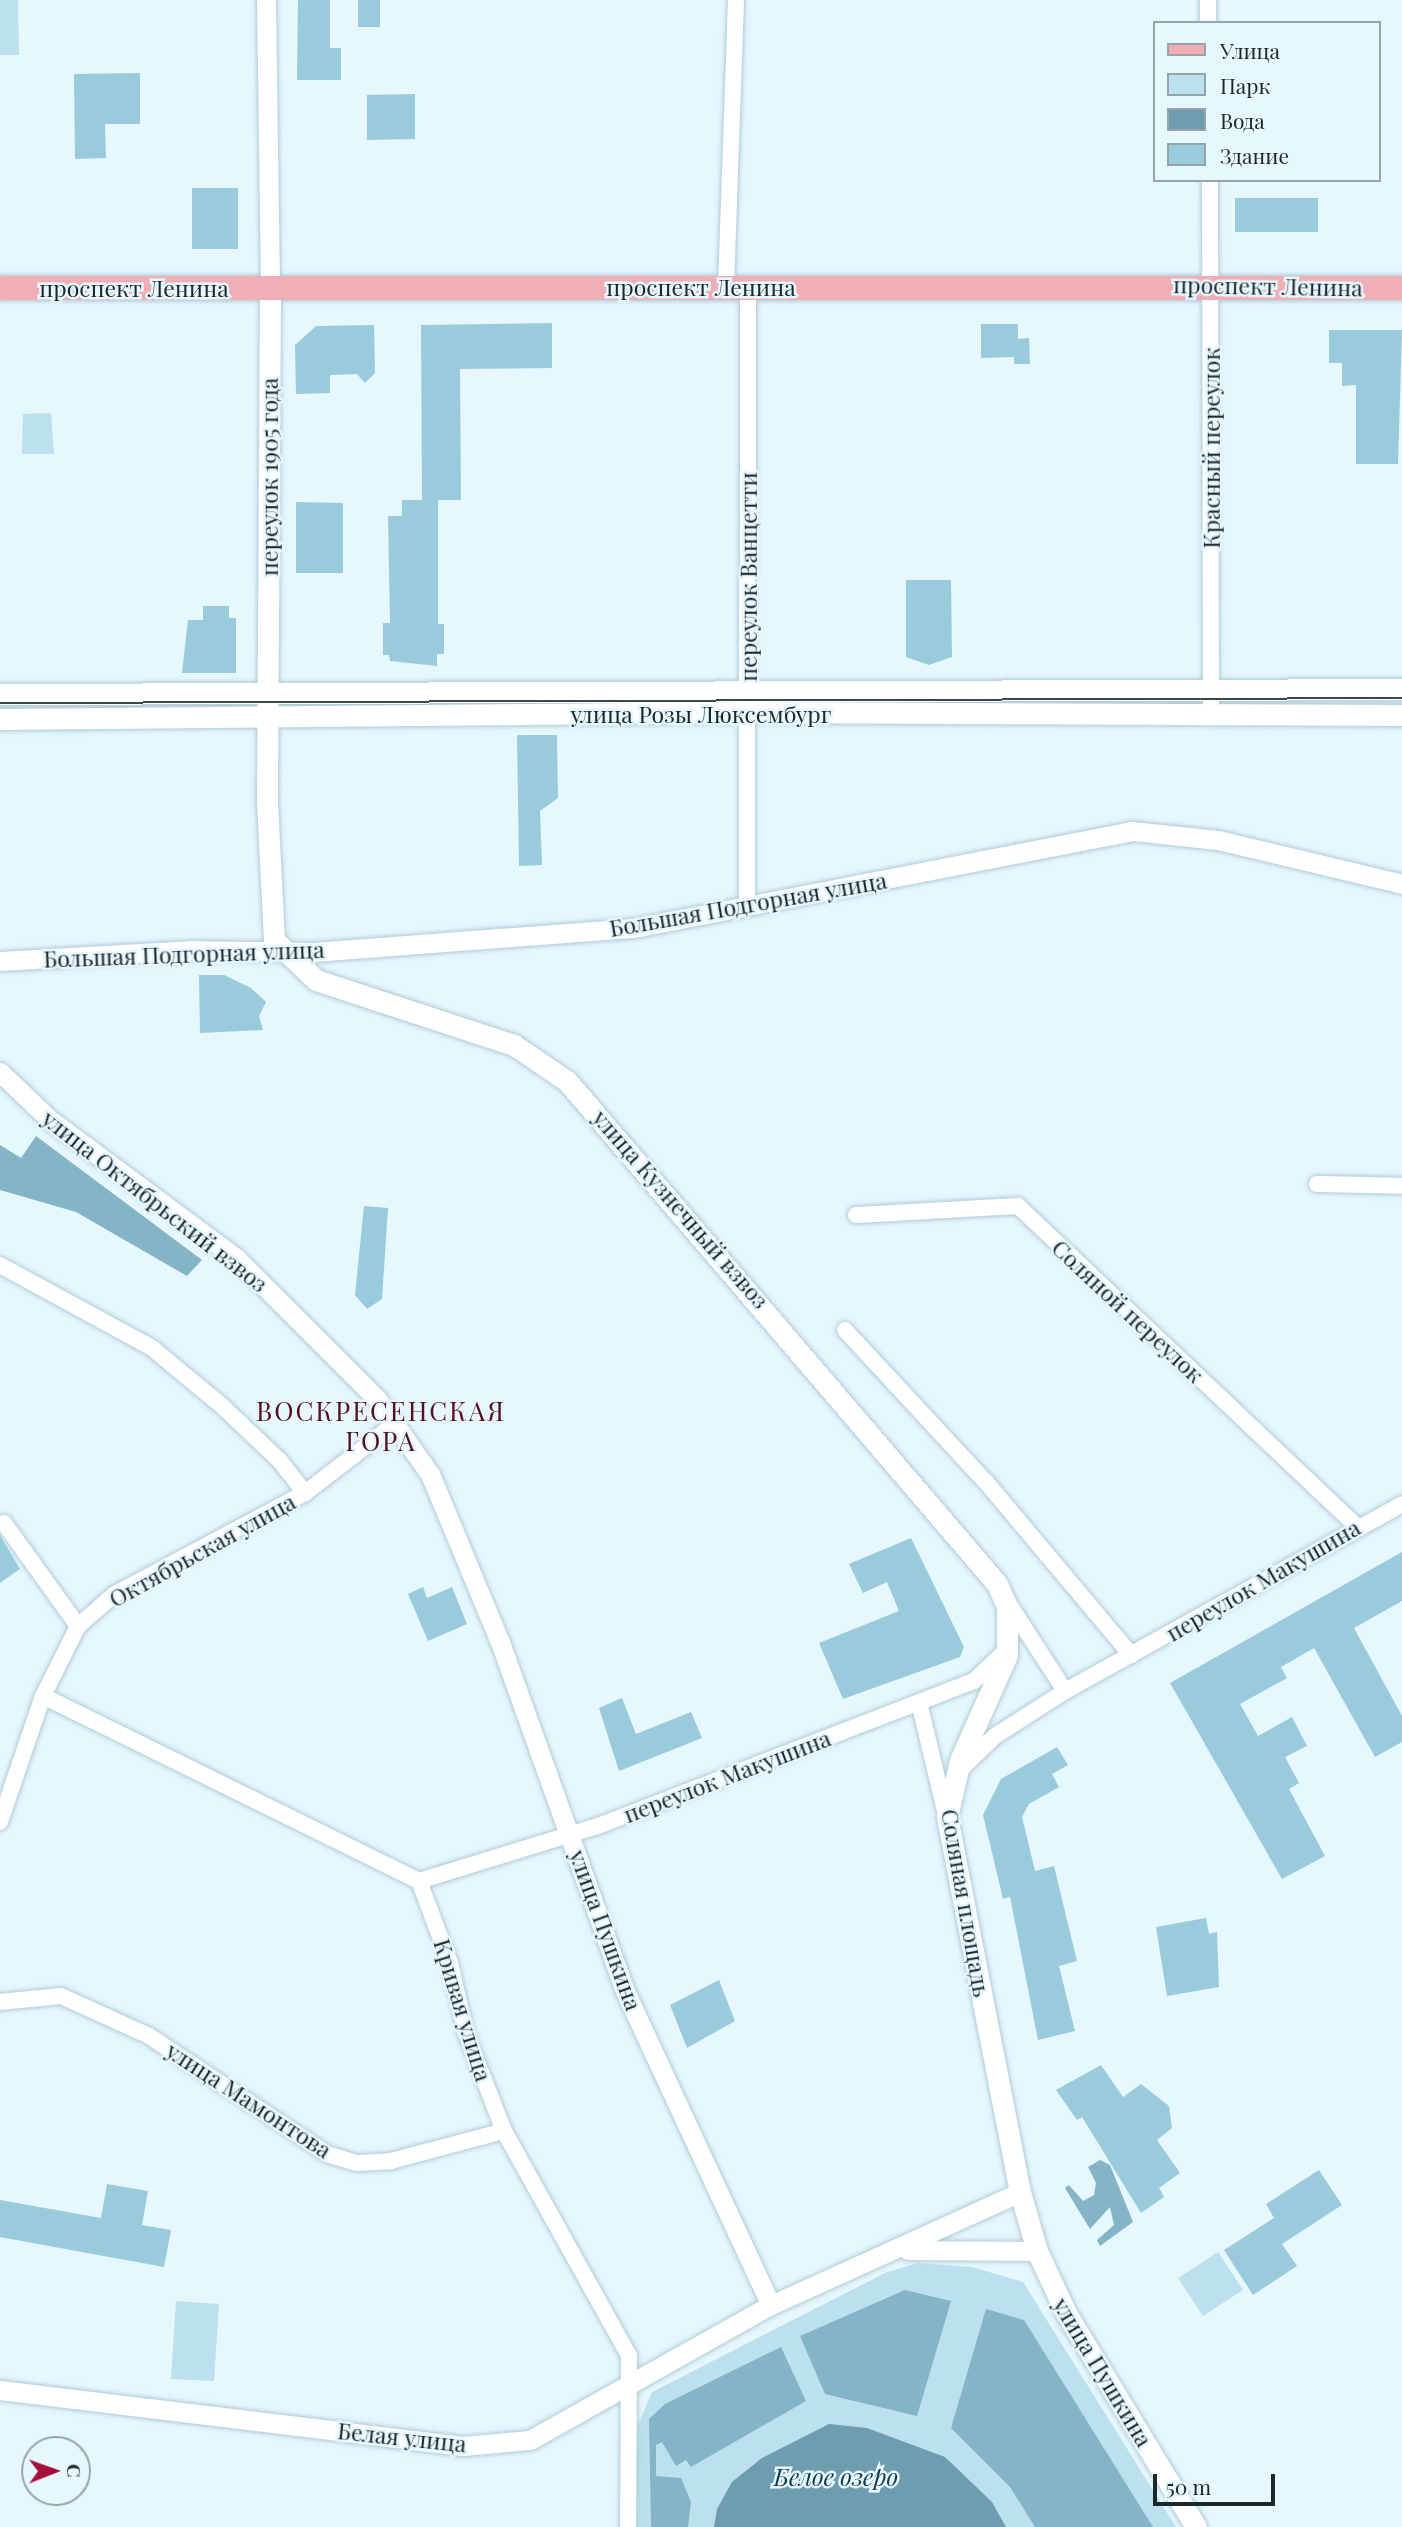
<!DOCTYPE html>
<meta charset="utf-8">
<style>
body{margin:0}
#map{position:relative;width:1402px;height:2527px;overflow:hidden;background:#e6f7fe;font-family:"Playfair Display",serif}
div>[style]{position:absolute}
.green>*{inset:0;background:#bce0ee}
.forest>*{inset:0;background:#84b5c7}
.water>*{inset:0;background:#6d9daf}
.building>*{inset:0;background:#99cbdd}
.roads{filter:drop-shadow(0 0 2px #b0cbd6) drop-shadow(0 0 2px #b0cbd6)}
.minor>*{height:16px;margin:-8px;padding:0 8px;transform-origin:8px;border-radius:8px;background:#fff}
.tertiary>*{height:19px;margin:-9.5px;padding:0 9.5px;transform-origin:9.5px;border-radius:9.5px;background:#fff}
.secondary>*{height:21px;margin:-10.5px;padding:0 10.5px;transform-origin:10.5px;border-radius:10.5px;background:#fff}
.primary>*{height:24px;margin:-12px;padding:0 12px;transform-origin:12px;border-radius:12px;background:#efadb5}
.tram>*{height:2px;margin:-1px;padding:0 1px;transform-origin:1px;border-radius:1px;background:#3b474b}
span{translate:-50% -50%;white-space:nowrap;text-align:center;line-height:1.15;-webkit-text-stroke:5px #e6f7fe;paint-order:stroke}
.street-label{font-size:23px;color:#1c272b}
.water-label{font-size:24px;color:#0e3b49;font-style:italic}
.quarter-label{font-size:26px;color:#55101f;letter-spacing:2px}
.legend{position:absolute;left:1153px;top:21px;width:228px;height:161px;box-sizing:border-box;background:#e6f7fe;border:2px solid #95a4aa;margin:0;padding:9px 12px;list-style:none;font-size:21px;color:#1c272b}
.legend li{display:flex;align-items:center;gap:14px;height:35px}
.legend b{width:35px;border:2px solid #95a4aa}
.north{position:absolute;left:21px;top:2436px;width:70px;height:70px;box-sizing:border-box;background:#e6f7fe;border:2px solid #95a4aa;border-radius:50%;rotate:89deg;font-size:19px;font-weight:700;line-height:28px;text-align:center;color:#1c272b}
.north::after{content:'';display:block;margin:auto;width:24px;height:32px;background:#a70f3c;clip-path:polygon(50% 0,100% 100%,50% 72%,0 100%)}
.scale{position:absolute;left:1153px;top:2474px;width:122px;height:32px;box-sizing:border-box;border:4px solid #1c272b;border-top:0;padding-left:9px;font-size:21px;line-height:24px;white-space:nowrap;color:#1c272b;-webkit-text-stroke:5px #e6f7fe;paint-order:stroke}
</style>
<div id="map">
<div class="green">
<div style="clip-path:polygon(0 0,18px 0,19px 55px,0 55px)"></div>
<div style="clip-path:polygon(51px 413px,54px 454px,22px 454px,23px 414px)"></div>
<div style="clip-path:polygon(1218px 2252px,1243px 2290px,1203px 2316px,1178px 2278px)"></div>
<div style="clip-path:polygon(918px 2263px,972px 2267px,1023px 2282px,1176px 2527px,636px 2527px,636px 2430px,652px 2392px,887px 2272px)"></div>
<div style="clip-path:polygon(176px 2301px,219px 2304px,214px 2381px,171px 2379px)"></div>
</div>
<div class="forest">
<div style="clip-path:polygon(36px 1136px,202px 1260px,187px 1276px,76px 1212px,0 1190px,0 1145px,21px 1158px)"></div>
<div style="clip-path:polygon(1100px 2160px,1110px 2165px,1133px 2222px,1100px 2246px,1097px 2240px,1114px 2225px,1110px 2207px,1090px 2229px,1065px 2188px,1069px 2185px,1083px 2201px,1094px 2195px,1096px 2183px,1088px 2167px)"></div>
<div style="clip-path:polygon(905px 2290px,951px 2301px,917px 2416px,825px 2394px,800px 2336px)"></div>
<div style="clip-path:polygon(986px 2309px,1024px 2320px,1153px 2527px,1035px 2527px,1010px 2487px,951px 2428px)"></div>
<div style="clip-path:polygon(781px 2347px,806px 2401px,691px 2467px,686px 2460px,676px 2466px,662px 2442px,656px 2445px,656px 2476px,681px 2478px,691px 2502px,688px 2527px,651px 2527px,649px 2419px,665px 2404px)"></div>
</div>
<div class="water">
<div style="clip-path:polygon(829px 2424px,867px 2428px,945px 2457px,992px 2502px,1006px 2527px,714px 2527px,717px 2509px,732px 2482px,762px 2458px)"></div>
</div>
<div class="building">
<div style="clip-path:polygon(298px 0,330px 0,330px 48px,341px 48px,341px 80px,297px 80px)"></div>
<div style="clip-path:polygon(358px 0,380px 0,380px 27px,358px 27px)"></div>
<div style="clip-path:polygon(140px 73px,140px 124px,105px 124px,106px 158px,75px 159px,74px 74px)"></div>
<div style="clip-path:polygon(415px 94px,415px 139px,367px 140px,367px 95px)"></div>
<div style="clip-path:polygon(192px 188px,238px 188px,238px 249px,192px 249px)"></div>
<div style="clip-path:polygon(1235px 198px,1318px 198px,1318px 232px,1235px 232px)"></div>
<div style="clip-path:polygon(552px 323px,552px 368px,460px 369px,461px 500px,438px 500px,438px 624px,444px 624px,444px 654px,437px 654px,437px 666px,390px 661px,389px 655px,383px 655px,383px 623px,390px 623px,388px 516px,402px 516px,402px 500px,422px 500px,421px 325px)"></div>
<div style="clip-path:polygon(981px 324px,1018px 324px,1018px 339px,1029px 338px,1030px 364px,1014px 364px,1014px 357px,981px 358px)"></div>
<div style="clip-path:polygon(374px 325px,375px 373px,365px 383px,357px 374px,330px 375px,330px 393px,296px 394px,295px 345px,316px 326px)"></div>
<div style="clip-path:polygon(1329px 330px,1402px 330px,1398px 464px,1356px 464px,1356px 385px,1342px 386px,1342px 363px,1329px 363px)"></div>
<div style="clip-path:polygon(296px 502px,343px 503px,343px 573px,296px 573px)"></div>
<div style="clip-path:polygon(906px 580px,951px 580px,952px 657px,929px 665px,906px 657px)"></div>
<div style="clip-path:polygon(203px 606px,229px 606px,229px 618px,236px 618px,236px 673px,182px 673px,188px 620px,203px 620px)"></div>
<div style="clip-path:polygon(517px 735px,557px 735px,558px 798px,540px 811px,542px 865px,519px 866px)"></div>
<div style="clip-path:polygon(199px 975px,224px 975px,251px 988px,266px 1002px,259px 1016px,263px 1030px,200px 1033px)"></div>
<div style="clip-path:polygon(364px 1206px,388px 1208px,382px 1299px,367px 1309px,355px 1295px)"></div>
<div style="clip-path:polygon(0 1535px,20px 1569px,0 1583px)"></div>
<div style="clip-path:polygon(911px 1538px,964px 1647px,960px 1657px,843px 1699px,819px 1643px,899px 1611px,887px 1582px,863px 1593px,849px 1564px)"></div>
<div style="clip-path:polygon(1402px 1552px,1402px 1601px,1354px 1628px,1402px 1716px,1402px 1742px,1375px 1757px,1314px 1648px,1281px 1667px,1287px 1678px,1240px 1704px,1258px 1736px,1292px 1717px,1307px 1746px,1285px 1757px,1299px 1783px,1289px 1789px,1325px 1856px,1282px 1879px,1170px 1683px)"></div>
<div style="clip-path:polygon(423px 1587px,427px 1598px,452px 1587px,467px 1624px,428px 1641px,408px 1594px)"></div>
<div style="clip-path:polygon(622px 1698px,636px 1734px,691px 1712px,702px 1738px,619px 1771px,599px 1708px)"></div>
<div style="clip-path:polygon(1057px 1747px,1068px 1765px,1052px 1774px,1059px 1787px,1029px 1804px,1022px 1817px,1035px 1871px,1054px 1866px,1077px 1961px,1059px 1966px,1075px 2031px,1038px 2040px,1010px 1897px,1003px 1899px,983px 1815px,1001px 1779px)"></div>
<div style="clip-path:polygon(1206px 1918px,1209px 1934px,1217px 1932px,1219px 1987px,1167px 1996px,1156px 1927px)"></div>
<div style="clip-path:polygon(719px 1980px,735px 2021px,687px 2048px,670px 2005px)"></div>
<div style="clip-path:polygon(1101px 2065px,1123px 2097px,1141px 2084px,1169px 2106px,1172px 2128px,1157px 2140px,1180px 2173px,1159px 2188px,1164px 2197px,1141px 2213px,1082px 2117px,1077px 2120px,1056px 2090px)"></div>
<div style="clip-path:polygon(1319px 2170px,1342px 2205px,1282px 2244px,1297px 2266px,1253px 2295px,1224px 2250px,1274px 2218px,1266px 2204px)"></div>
<div style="clip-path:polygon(107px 2184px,148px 2191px,142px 2225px,171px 2230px,164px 2267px,0 2237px,0 2200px,101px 2218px)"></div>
</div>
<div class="roads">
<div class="minor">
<div style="left:1208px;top:0;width:23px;rotate:90deg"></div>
<div style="left:1210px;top:180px;width:535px;rotate:89.89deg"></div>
<div style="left:726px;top:287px;width:287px;rotate:-88deg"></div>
<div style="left:747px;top:908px;width:621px;rotate:-89.91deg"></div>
<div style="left:1317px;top:1184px;width:85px;rotate:1.3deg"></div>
<div style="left:856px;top:1215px;width:162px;rotate:-3.2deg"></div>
<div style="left:1018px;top:1206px;width:465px;rotate:43.4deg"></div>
<div style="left:0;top:1265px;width:173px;rotate:28.6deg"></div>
<div style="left:152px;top:1348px;width:91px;rotate:39.6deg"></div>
<div style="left:222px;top:1406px;width:80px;rotate:43.5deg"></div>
<div style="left:280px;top:1461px;width:41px;rotate:52deg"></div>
<div style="left:845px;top:1330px;width:207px;rotate:47.2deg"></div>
<div style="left:986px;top:1482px;width:226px;rotate:50deg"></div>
<div style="left:4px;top:1523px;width:127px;rotate:54.3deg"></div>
<div style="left:1007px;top:1601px;width:107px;rotate:57.2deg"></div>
<div style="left:43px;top:1696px;width:419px;rotate:26.2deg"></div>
<div style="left:419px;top:1881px;width:88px;rotate:69.3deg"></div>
<div style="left:450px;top:1963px;width:72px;rotate:77.1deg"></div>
<div style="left:466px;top:2033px;width:105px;rotate:68.8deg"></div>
<div style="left:504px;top:2131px;width:257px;rotate:60.9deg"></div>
<div style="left:629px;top:2356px;width:171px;rotate:90.3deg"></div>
<div style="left:919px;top:1702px;width:116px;rotate:76.6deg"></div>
<div style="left:961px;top:1769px;width:47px;rotate:-44.1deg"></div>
<div style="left:995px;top:1736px;width:83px;rotate:-32.7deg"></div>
<div style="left:1065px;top:1691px;width:385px;rotate:-29deg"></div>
<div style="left:0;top:1822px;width:133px;rotate:-71.2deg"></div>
<div style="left:43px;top:1696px;width:78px;rotate:-63.4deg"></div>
<div style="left:78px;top:1626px;width:49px;rotate:-40.9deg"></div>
<div style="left:115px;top:1594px;width:215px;rotate:-28deg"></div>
<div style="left:305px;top:1493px;width:115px;rotate:-37.6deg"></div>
<div style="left:419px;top:1881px;width:187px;rotate:-17.1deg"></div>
<div style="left:598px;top:1826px;width:403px;rotate:-21.1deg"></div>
<div style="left:974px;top:1681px;width:36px;rotate:-44deg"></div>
<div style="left:0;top:2002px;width:61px;rotate:-5.6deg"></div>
<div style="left:61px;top:1996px;width:97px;rotate:24.4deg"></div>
<div style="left:149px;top:2036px;width:214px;rotate:33.5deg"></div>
<div style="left:327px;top:2154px;width:31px;rotate:17deg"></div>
<div style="left:357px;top:2163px;width:34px;rotate:-3deg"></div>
<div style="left:391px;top:2161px;width:117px;rotate:-14.9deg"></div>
</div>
<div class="tertiary">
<div style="left:266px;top:0;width:289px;rotate:89.2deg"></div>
<div style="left:0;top:961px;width:189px;rotate:-3.3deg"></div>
<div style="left:189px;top:950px;width:124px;rotate:0.9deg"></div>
<div style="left:313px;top:952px;width:322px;rotate:-4.3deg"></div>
<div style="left:634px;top:928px;width:507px;rotate:-11.02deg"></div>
<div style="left:1132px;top:831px;width:86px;rotate:6deg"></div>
<div style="left:1218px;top:840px;width:189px;rotate:13.4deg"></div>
<div style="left:0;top:1072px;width:68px;rotate:43.8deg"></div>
<div style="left:49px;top:1119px;width:233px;rotate:36.6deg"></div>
<div style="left:236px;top:1258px;width:199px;rotate:45deg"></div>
<div style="left:377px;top:1399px;width:92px;rotate:54.8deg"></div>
<div style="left:430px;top:1474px;width:182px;rotate:67.4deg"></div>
<div style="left:500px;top:1642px;width:371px;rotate:70.3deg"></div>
<div style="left:625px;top:1991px;width:346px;rotate:65.1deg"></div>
<div style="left:908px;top:2250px;width:129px;rotate:0.4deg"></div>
<div style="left:0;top:2390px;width:466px;rotate:6.9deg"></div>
<div style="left:463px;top:2446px;width:67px;rotate:-5.1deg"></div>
<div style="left:530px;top:2440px;width:276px;rotate:-29.3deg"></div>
<div style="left:771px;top:2305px;width:273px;rotate:-24.4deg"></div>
</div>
<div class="secondary">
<div style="left:270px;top:289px;width:513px;rotate:90.34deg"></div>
<div style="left:267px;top:802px;width:138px;rotate:87.1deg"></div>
<div style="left:274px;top:940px;width:58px;rotate:43.6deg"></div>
<div style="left:316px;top:980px;width:208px;rotate:18.2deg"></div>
<div style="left:514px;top:1045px;width:64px;rotate:34.2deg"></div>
<div style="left:567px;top:1081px;width:662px;rotate:49.47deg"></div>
<div style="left:997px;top:1584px;width:24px;rotate:66deg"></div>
<div style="left:1007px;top:1606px;width:49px;rotate:90deg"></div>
<div style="left:1007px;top:1655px;width:115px;rotate:114.1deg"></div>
<div style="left:960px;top:1760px;width:58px;rotate:102.8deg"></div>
<div style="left:947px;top:1817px;width:382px;rotate:79deg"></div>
<div style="left:1020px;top:2192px;width:61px;rotate:73.9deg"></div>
<div style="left:1037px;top:2251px;width:68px;rotate:64.9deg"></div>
<div style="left:1066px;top:2313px;width:250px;rotate:58.7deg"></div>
<div style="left:0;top:694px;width:1402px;rotate:-0.2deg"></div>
<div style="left:0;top:719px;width:747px;rotate:-0.54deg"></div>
<div style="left:747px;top:712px;width:655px;rotate:0.26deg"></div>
</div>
<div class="primary">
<div style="left:0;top:288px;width:1402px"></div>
</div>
</div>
<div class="tram">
<div style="left:0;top:703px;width:1402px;rotate:-0.2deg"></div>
</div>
<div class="street-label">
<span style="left:1268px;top:286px;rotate:1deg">проспект Ленина</span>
<span style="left:701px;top:287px">проспект Ленина</span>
<span style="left:134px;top:288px">проспект Ленина</span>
<span style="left:1211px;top:448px;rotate:-90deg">Красный переулок</span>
<span style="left:269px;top:477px;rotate:-90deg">переулок 1905 года</span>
<span style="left:748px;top:577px;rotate:-90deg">переулок Ванцетти</span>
<span style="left:701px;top:714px">улица Розы Люксембург</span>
<span style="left:748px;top:904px;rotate:-10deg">Большая Подгорная улица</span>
<span style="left:184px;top:954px;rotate:-2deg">Большая Подгорная улица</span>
<span style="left:155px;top:1201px;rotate:38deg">улица Октябрьский взвоз</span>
<span style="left:681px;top:1209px;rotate:49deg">улица Кузнечный взвоз</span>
<span style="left:1128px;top:1311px;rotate:43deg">Соляной переулок</span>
<span style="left:202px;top:1550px;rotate:-29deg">Октябрьская улица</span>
<span style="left:1263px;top:1580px;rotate:-30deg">переулок Макушина</span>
<span style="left:727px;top:1776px;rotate:-21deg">переулок Макушина</span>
<span style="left:966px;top:1903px;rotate:80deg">Соляная площадь</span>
<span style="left:606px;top:1930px;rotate:70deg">улица Пушкина</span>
<span style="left:463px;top:2010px;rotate:73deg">Кривая улица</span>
<span style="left:249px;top:2100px;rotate:33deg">улица Мамонтова</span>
<span style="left:1103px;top:2372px;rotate:59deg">улица Пушкина</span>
<span style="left:402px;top:2437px;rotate:6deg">Белая улица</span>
</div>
<div class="water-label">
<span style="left:836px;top:2477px">Белое озеро</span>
</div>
<div class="quarter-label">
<span style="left:381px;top:1426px">ВОСКРЕСЕНСКАЯ<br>ГОРА</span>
</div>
<ul class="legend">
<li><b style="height:9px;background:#efadb5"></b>Улица</li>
<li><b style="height:19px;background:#bce0ee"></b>Парк</li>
<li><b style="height:19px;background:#6d9daf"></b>Вода</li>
<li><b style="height:19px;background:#99cbdd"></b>Здание</li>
</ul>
<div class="north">С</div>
<div class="scale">50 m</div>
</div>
